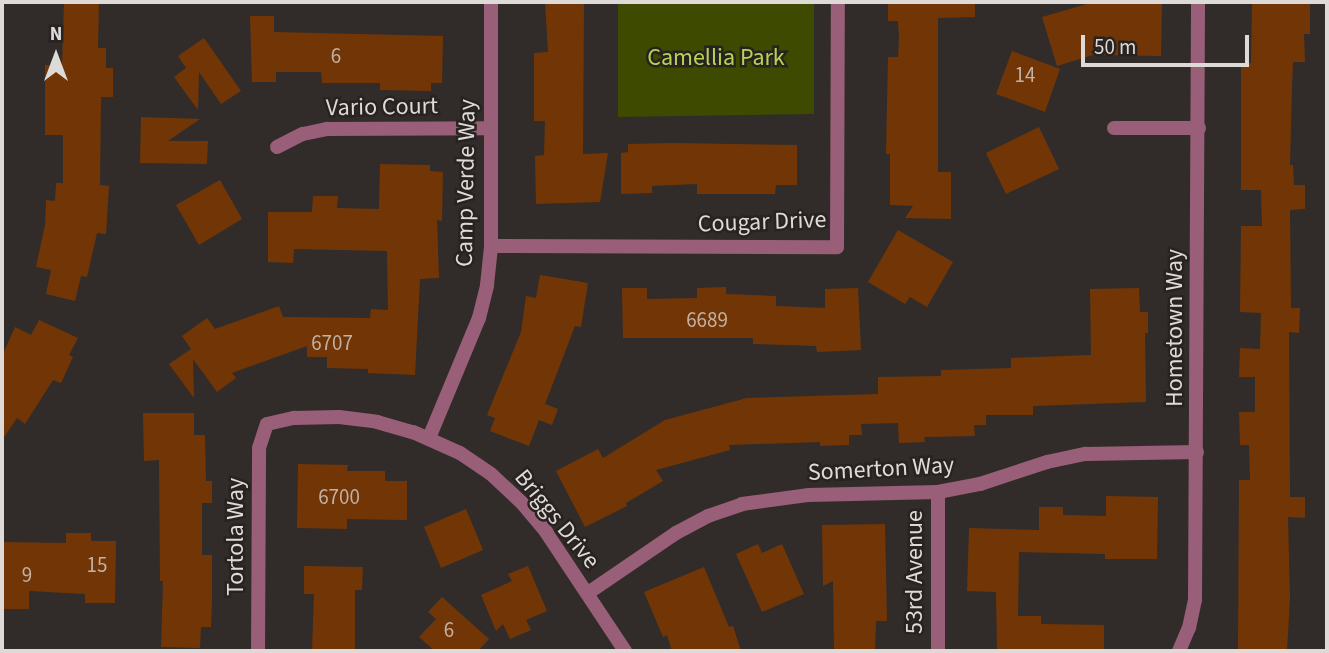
<!DOCTYPE html>
<style>
body{margin:0}
#map{position:relative;width:1329px;height:653px;overflow:hidden;background:#312c29;font-family:"Source Sans 3",sans-serif}
div>[style]{position:absolute}
.green>*{inset:0;background:#3d4a00}
.building>*{inset:0;background:#723606}
.minor>*{height:14px;margin:-7px;padding:0 7px;transform-origin:7px;border-radius:7px;background:#995e78}
span{translate:-50% -50%;white-space:nowrap;text-align:center;line-height:1.15;-webkit-text-stroke:5px #282220;paint-order:stroke}
.number-label{font-size:21px;color:#c2b1a4}
.number-label span{-webkit-text-stroke-width:0}
.park-label{font-size:24px;color:#b7d353}
.street-label{font-size:24px;color:#dddad8}
.frame{position:absolute;inset:0;border:4px solid #dddad8;pointer-events:none}
.north{position:absolute;left:21px;top:21px;width:70px;height:70px;-webkit-text-stroke:5px #282220;paint-order:stroke;rotate:0deg;font-size:19px;font-weight:700;line-height:28px;text-align:center;color:#dddad8}
.north::after{content:'';display:block;margin:auto;width:24px;height:32px;background:#dddad8;clip-path:polygon(50% 0,100% 100%,50% 72%,0 100%)}
.scale{position:absolute;left:1081px;top:35px;width:168px;height:32px;box-sizing:border-box;border:4px solid #dddad8;border-top:0;padding-left:9px;font-size:21px;line-height:24px;white-space:nowrap;color:#dddad8;-webkit-text-stroke:5px #282220;paint-order:stroke}
</style>
<div id="map">
<div class="green">
<div style="clip-path:polygon(618px 2px,814px 2px,814px 114px,618px 117px)"></div>
</div>
<div class="building">
<div style="clip-path:polygon(64px 2px,99px 2px,98px 48px,106px 48px,106px 68px,113px 68px,113px 97px,101px 97px,100px 185px,109px 186px,106px 234px,97px 233px,87px 277px,81px 276px,75px 301px,46px 294px,51px 270px,36px 267px,45px 225px,46px 200px,55px 201px,56px 183px,63px 183px,63px 135px,45px 135px,45px 65px,62px 65px)"></div>
<div style="clip-path:polygon(545px 2px,584px 2px,583px 154px,608px 153px,600px 202px,536px 204px,535px 156px,544px 155px,545px 121px,534px 121px,534px 53px,548px 52px)"></div>
<div style="clip-path:polygon(888px 2px,975px 2px,975px 17px,938px 18px,938px 172px,951px 172px,951px 219px,905px 218px,913px 206px,890px 205px,890px 154px,886px 154px,888px 57px,898px 57px,899px 38px,898px 21px,888px 21px)"></div>
<div style="clip-path:polygon(1094px 2px,1162px 2px,1161px 56px,1093px 55px,1057px 66px,1042px 17px)"></div>
<div style="clip-path:polygon(1252px 2px,1310px 2px,1310px 34px,1304px 34px,1305px 62px,1293px 62px,1292px 87px,1290px 165px,1293px 165px,1294px 185px,1305px 185px,1305px 209px,1290px 210px,1291px 308px,1300px 308px,1299px 333px,1289px 332px,1290px 497px,1305px 497px,1305px 518px,1288px 517px,1290px 598px,1287px 651px,1238px 651px,1239px 480px,1250px 480px,1249px 445px,1240px 445px,1239px 412px,1255px 412px,1255px 377px,1239px 377px,1240px 348px,1260px 349px,1261px 313px,1240px 312px,1241px 226px,1262px 226px,1261px 190px,1241px 190px,1241px 63px,1251px 63px)"></div>
<div style="clip-path:polygon(250px 16px,274px 16px,274px 32px,443px 36px,442px 83px,431px 83px,431px 91px,380px 90px,380px 83px,322px 83px,321px 72px,276px 72px,276px 82px,252px 82px)"></div>
<div style="clip-path:polygon(204px 38px,241px 91px,221px 104px,199px 72px,198px 110px,174px 77px,186px 68px,178px 56px)"></div>
<div style="clip-path:polygon(1012px 51px,1060px 69px,1045px 112px,996px 94px)"></div>
<div style="clip-path:polygon(141px 117px,200px 119px,168px 141px,208px 141px,207px 164px,140px 163px)"></div>
<div style="clip-path:polygon(1039px 127px,1059px 169px,1006px 194px,986px 153px)"></div>
<div style="clip-path:polygon(672px 143px,797px 145px,797px 185px,776px 185px,775px 194px,697px 194px,697px 184px,652px 186px,652px 193px,621px 194px,621px 153px,628px 152px,628px 144px)"></div>
<div style="clip-path:polygon(380px 164px,430px 165px,430px 171px,443px 172px,442px 221px,437px 220px,439px 278px,420px 279px,415px 375px,368px 373px,368px 369px,327px 368px,327px 357px,307px 357px,307px 346px,232px 373px,236px 378px,217px 392px,193px 359px,194px 398px,169px 364px,191px 349px,182px 336px,207px 318px,215px 329px,279px 306px,283px 317px,370px 318px,371px 309px,388px 310px,387px 251px,294px 249px,293px 263px,268px 262px,268px 212px,312px 212px,313px 196px,338px 196px,337px 208px,379px 209px)"></div>
<div style="clip-path:polygon(220px 180px,242px 219px,199px 245px,176px 205px)"></div>
<div style="clip-path:polygon(898px 230px,953px 262px,927px 307px,910px 297px,905px 304px,868px 282px)"></div>
<div style="clip-path:polygon(540px 275px,588px 283px,581px 327px,575px 326px,545px 404px,558px 409px,552px 425px,539px 420px,529px 446px,490px 431px,495px 418px,487px 415px,521px 332px,526px 296px,536px 298px)"></div>
<div style="clip-path:polygon(726px 287px,726px 294px,776px 296px,776px 306px,825px 308px,825px 289px,858px 288px,861px 350px,817px 352px,816px 346px,753px 344px,753px 338px,623px 338px,622px 288px,647px 288px,647px 299px,697px 298px,697px 288px)"></div>
<div style="clip-path:polygon(1139px 288px,1140px 312px,1148px 312px,1148px 333px,1145px 333px,1146px 402px,1033px 406px,1033px 415px,986px 415px,986px 425px,974px 425px,975px 436px,924px 437px,925px 442px,899px 443px,898px 423px,861px 424px,862px 435px,849px 435px,849px 445px,820px 446px,820px 442px,729px 445px,730px 450px,656px 470px,663px 481px,626px 503px,627px 506px,585px 527px,556px 471px,598px 449px,603px 458px,665px 420px,747px 398px,878px 394px,878px 377px,941px 376px,941px 370px,1011px 368px,1011px 358px,1091px 355px,1090px 289px)"></div>
<div style="clip-path:polygon(39px 320px,78px 338px,69px 355px,73px 357px,61px 383px,53px 380px,25px 424px,17px 418px,2px 440px,2px 356px,15px 327px,31px 335px)"></div>
<div style="clip-path:polygon(143px 413px,194px 413px,194px 435px,205px 435px,206px 481px,212px 481px,212px 503px,202px 503px,202px 555px,212px 555px,212px 601px,211px 627px,201px 627px,200px 648px,161px 647px,163px 581px,160px 581px,159px 460px,144px 461px)"></div>
<div style="clip-path:polygon(298px 464px,348px 465px,347px 471px,385px 471px,385px 481px,407px 481px,407px 520px,347px 519px,347px 529px,297px 528px)"></div>
<div style="clip-path:polygon(1106px 496px,1158px 497px,1157px 559px,1105px 559px,1105px 554px,1019px 552px,1018px 616px,1041px 616px,1041px 624px,1104px 625px,1104px 651px,997px 651px,996px 592px,967px 591px,969px 528px,1039px 530px,1039px 507px,1063px 507px,1063px 515px,1106px 516px)"></div>
<div style="clip-path:polygon(466px 509px,483px 550px,441px 568px,424px 527px)"></div>
<div style="clip-path:polygon(885px 524px,887px 621px,876px 621px,875px 651px,834px 651px,833px 581px,823px 586px,822px 525px)"></div>
<div style="clip-path:polygon(66px 533px,91px 533px,91px 541px,116px 541px,115px 603px,85px 603px,85px 594px,29px 591px,29px 609px,2px 609px,2px 542px,66px 543px)"></div>
<div style="clip-path:polygon(758px 544px,762px 553px,782px 544px,804px 594px,762px 612px,736px 554px)"></div>
<div style="clip-path:polygon(304px 566px,363px 567px,362px 590px,355px 590px,355px 651px,312px 651px,314px 594px,304px 594px)"></div>
<div style="clip-path:polygon(528px 566px,547px 611px,526px 620px,531px 630px,510px 639px,503px 624px,496px 631px,481px 595px,512px 581px,508px 574px)"></div>
<div style="clip-path:polygon(704px 567px,729px 627px,733px 626px,741px 651px,672px 651px,667px 635px,663px 637px,644px 592px)"></div>
<div style="clip-path:polygon(442px 597px,489px 639px,478px 651px,435px 651px,419px 637px,436px 619px,428px 612px)"></div>
</div>
<div class="minor">
<div style="left:1114px;top:128px;width:85px"></div>
<div style="left:277px;top:147px;width:29px;rotate:-27deg"></div>
<div style="left:303px;top:134px;width:25px;rotate:-12deg"></div>
<div style="left:327px;top:129px;width:164px;rotate:-0.3deg"></div>
<div style="left:491px;top:246px;width:346px;rotate:0.2deg"></div>
<div style="left:837px;top:247px;width:245px;rotate:-89.8deg"></div>
<div style="left:429px;top:438px;width:130px;rotate:-67.4deg"></div>
<div style="left:479px;top:318px;width:34px;rotate:-76deg"></div>
<div style="left:487px;top:285px;width:39px;rotate:-84deg"></div>
<div style="left:491px;top:246px;width:244px;rotate:-90deg"></div>
<div style="left:588px;top:593px;width:107px;rotate:-34.3deg"></div>
<div style="left:676px;top:533px;width:36px;rotate:-28deg"></div>
<div style="left:708px;top:516px;width:36px;rotate:-19deg"></div>
<div style="left:742px;top:504px;width:68px;rotate:-7.7deg"></div>
<div style="left:809px;top:495px;width:129px;rotate:-1.3deg"></div>
<div style="left:938px;top:492px;width:43px;rotate:-10.8deg"></div>
<div style="left:980px;top:484px;width:71px;rotate:-18.2deg"></div>
<div style="left:1047px;top:462px;width:40px;rotate:-12deg"></div>
<div style="left:1086px;top:454px;width:111px;rotate:-1deg"></div>
<div style="left:258px;top:651px;width:203px;rotate:-89.7deg"></div>
<div style="left:259px;top:448px;width:25px;rotate:-72deg"></div>
<div style="left:267px;top:424px;width:28px;rotate:-13deg"></div>
<div style="left:294px;top:418px;width:45px;rotate:-1.3deg"></div>
<div style="left:339px;top:417px;width:38px;rotate:7deg"></div>
<div style="left:377px;top:422px;width:37px;rotate:16deg"></div>
<div style="left:413px;top:432px;width:51px;rotate:24.1deg"></div>
<div style="left:460px;top:453px;width:37px;rotate:34deg"></div>
<div style="left:491px;top:474px;width:42px;rotate:43.1deg"></div>
<div style="left:522px;top:503px;width:38px;rotate:50deg"></div>
<div style="left:546px;top:532px;width:143px;rotate:56.4deg"></div>
<div style="left:938px;top:651px;width:159px;rotate:-90deg"></div>
<div style="left:1179px;top:651px;width:25px;rotate:-67deg"></div>
<div style="left:1189px;top:628px;width:29px;rotate:-78deg"></div>
<div style="left:1195px;top:600px;width:598px;rotate:-89.71deg"></div>
</div>
<div class="number-label">
<span style="left:336px;top:56px">6</span>
<span style="left:1025px;top:75px">14</span>
<span style="left:707px;top:320px">6689</span>
<span style="left:332px;top:343px">6707</span>
<span style="left:339px;top:497px">6700</span>
<span style="left:97px;top:565px">15</span>
<span style="left:27px;top:575px">9</span>
<span style="left:449px;top:630px">6</span>
</div>
<div class="park-label">
<span style="left:716px;top:58px">Camellia Park</span>
</div>
<div class="street-label">
<span style="left:382px;top:107px;rotate:-1deg">Vario Court</span>
<span style="left:466px;top:183px;rotate:-89deg">Camp Verde Way</span>
<span style="left:762px;top:222px;rotate:-2deg">Cougar Drive</span>
<span style="left:1175px;top:328px;rotate:-90deg">Hometown Way</span>
<span style="left:881px;top:469px;rotate:-3deg">Somerton Way</span>
<span style="left:557px;top:519px;rotate:51deg">Briggs Drive</span>
<span style="left:236px;top:537px;rotate:-90deg">Tortola Way</span>
<span style="left:915px;top:572px;rotate:-90deg">53rd Avenue</span>
</div>
<div class="frame"></div>
<div class="north">N</div>
<div class="scale">50 m</div>
</div>
